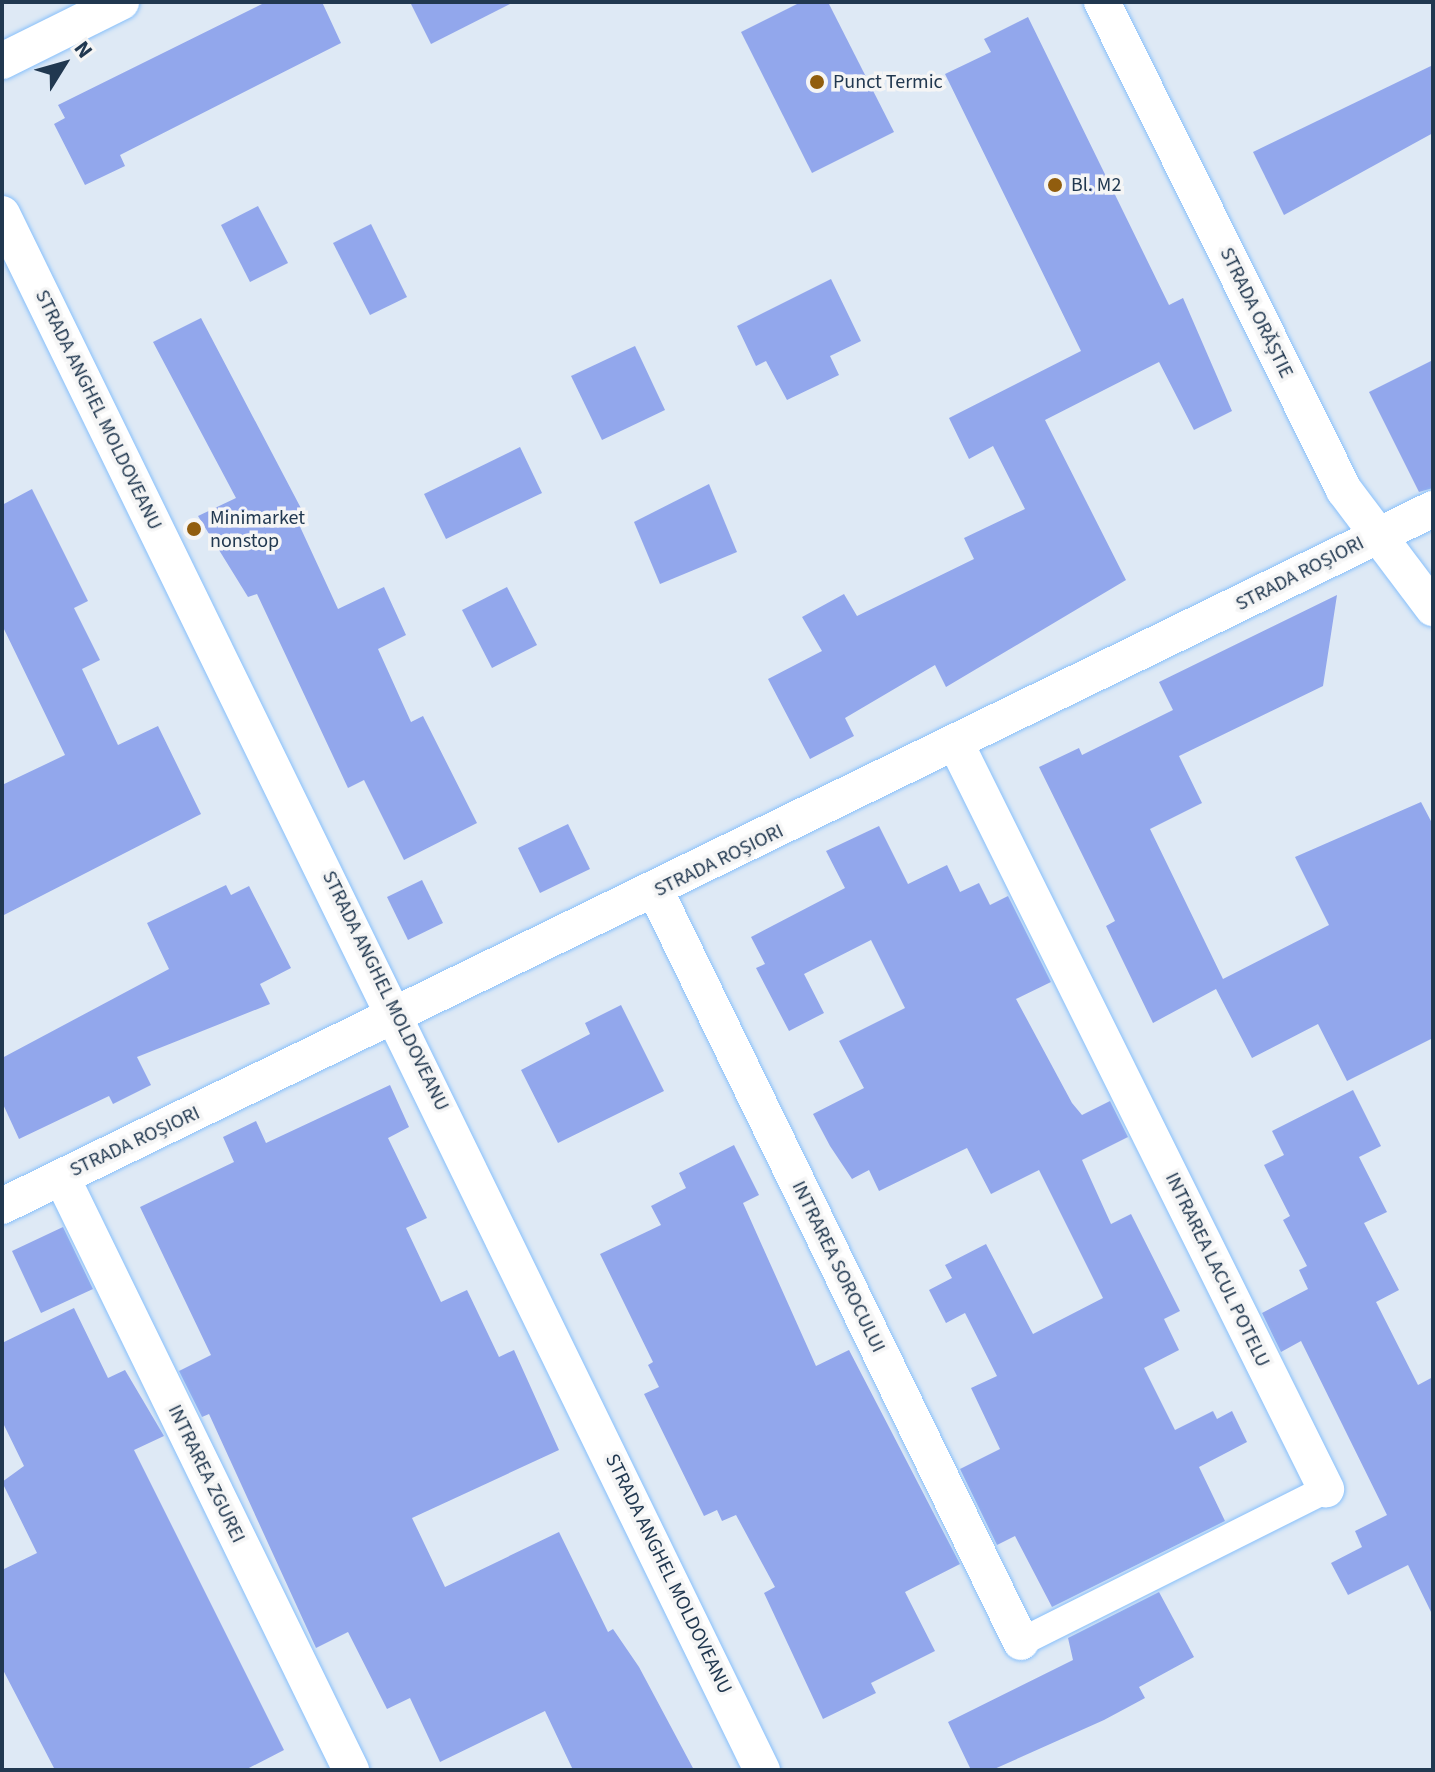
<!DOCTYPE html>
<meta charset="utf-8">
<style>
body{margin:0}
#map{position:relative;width:1435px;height:1772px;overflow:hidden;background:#dee9f5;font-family:"Source Sans 3",sans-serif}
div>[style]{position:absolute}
.building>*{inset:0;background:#92a7ec}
.roads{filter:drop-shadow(0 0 2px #88c0fb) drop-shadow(0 0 2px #88c0fb)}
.pedestrian>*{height:28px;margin:-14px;padding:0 14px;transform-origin:14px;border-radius:14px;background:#fff}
.minor>*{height:36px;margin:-18px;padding:0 18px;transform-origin:18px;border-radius:18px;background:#fff}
.dots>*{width:22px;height:22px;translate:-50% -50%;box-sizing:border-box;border:4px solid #f5f5f5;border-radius:50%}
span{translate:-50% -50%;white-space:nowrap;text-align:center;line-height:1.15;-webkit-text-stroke:7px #f5f5f5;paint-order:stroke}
.poi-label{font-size:20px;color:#213850}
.left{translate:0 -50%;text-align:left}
.street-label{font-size:20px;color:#213850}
.frame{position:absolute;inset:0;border:4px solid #213850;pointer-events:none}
.north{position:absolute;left:24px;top:24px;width:80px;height:80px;-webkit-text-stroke:6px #f5f5f5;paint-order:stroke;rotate:53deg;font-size:22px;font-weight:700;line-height:32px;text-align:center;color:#213850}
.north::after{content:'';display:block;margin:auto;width:28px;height:36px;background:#213850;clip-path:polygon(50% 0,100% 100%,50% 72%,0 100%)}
</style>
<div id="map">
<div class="building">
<div style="clip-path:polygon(266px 2px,322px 2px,341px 43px,120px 155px,125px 166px,85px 185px,54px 124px,65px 118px,58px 105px)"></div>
<div style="clip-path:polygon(410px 2px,514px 2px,431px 44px)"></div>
<div style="clip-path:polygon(801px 2px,828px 2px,894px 132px,812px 173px,741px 32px)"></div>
<div style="clip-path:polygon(1028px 17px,1169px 305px,1183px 298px,1232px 411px,1194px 430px,1159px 362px,1045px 420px,1126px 580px,946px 687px,935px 665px,845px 718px,854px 736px,810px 759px,768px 679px,822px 651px,802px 617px,844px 594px,857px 616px,974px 559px,964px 538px,1025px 509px,993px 446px,969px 459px,949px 418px,1081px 351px,945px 74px,991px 52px,984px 39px)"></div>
<div style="clip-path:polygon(1433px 65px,1433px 133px,1284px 215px,1253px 152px)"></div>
<div style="clip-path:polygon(258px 206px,288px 263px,250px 282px,221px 225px)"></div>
<div style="clip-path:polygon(371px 224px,407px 297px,370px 315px,333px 243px)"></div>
<div style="clip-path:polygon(831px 279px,861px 341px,830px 356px,839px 375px,787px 400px,766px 361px,756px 366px,737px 326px)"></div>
<div style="clip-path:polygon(201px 318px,304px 514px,296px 518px,338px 609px,384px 587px,406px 635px,378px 649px,411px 722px,423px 716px,477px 823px,404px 860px,364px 780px,348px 788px,257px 594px,248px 597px,198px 516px,236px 498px,153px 342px)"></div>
<div style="clip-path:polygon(635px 346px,665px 410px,602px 440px,571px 376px)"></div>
<div style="clip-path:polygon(1433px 360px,1433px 488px,1419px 492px,1369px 392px)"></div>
<div style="clip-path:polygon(520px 447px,542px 493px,446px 539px,424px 494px)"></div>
<div style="clip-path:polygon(709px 484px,737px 552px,660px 584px,634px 522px)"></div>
<div style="clip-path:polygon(32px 489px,88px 601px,74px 608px,100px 660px,82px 669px,118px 745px,158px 726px,201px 814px,2px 916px,2px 785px,65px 755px,2px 625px,2px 505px)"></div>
<div style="clip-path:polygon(507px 587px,537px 645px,492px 668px,462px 610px)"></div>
<div style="clip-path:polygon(1337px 595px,1323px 686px,1179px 756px,1202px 803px,1150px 829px,1223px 979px,1329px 925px,1295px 857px,1421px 802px,1433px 825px,1433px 1038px,1347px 1081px,1318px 1024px,1252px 1058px,1216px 989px,1153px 1023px,1106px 926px,1115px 921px,1039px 767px,1079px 748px,1082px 755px,1173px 710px,1159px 682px)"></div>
<div style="clip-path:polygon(568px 824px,590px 869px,540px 893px,518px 848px)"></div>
<div style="clip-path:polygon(879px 826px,908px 884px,947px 865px,960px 892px,979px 883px,990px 905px,1008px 896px,1051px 982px,1016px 999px,1072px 1103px,1082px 1115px,1110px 1101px,1128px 1137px,1082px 1160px,1111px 1224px,1131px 1214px,1180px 1311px,1164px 1319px,1179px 1350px,1144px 1368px,1175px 1430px,1213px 1411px,1217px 1419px,1232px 1411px,1247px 1442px,1199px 1467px,1225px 1521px,1052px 1607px,1015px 1536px,997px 1545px,960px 1469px,1000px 1449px,971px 1388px,997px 1376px,965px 1313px,946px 1323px,929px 1290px,952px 1278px,945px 1265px,986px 1244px,1033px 1334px,1103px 1298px,1039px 1170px,991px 1194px,967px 1148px,879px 1191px,869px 1170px,852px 1179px,830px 1146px,813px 1114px,864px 1088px,839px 1041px,905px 1008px,871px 940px,804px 974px,824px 1013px,789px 1031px,756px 968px,765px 964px,751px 937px,845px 888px,826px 851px)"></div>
<div style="clip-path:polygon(422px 880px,443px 923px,408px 940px,387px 897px)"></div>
<div style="clip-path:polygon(226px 885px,231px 895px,249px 886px,291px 968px,260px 984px,270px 1004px,137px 1057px,151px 1085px,113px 1104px,109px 1096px,19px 1139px,2px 1102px,2px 1058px,169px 969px,147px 923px)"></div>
<div style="clip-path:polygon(621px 1005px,664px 1091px,558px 1143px,521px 1070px,590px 1034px,585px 1023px)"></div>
<div style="clip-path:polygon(390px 1085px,409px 1127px,388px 1138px,427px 1218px,406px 1228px,441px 1302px,467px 1290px,499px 1357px,514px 1350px,559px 1450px,412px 1518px,445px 1587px,559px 1532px,608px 1632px,613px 1629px,639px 1667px,694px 1770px,573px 1770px,545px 1711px,440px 1762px,410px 1698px,387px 1709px,348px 1632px,316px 1648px,209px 1414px,202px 1417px,179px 1371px,211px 1355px,140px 1207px,234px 1162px,223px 1137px,256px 1121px,266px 1143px)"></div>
<div style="clip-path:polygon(1353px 1090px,1381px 1146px,1359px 1157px,1387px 1212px,1364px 1223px,1399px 1290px,1376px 1302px,1418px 1385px,1433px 1377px,1433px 1616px,1408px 1565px,1348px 1595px,1331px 1563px,1362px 1547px,1355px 1531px,1387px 1515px,1301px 1341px,1281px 1352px,1262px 1313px,1308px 1289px,1299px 1270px,1307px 1266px,1283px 1220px,1290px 1216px,1264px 1165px,1284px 1155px,1272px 1131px)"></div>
<div style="clip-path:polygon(734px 1145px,759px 1195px,743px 1203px,816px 1366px,849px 1350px,960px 1564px,905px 1592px,935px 1651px,871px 1683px,876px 1693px,823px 1719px,764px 1593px,775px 1587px,736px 1515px,722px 1521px,717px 1510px,704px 1516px,644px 1394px,659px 1387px,648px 1365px,653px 1362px,600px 1254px,661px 1225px,651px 1206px,686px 1188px,679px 1173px)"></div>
<div style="clip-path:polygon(63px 1227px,93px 1289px,41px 1313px,12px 1251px)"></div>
<div style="clip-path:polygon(74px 1308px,108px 1378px,125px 1370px,164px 1436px,134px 1450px,284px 1750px,245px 1770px,55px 1770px,2px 1668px,2px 1570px,37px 1553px,2px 1482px,24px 1466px,2px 1421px,2px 1343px)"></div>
<div style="clip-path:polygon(1159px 1592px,1194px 1657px,1139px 1687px,1145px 1698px,1104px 1720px,992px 1770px,971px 1770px,948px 1722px,1073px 1660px,1068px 1638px)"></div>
</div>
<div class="roads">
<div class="pedestrian">
<div style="left:1021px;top:1642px;width:341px;rotate:-26.6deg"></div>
</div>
<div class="minor">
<div style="left:1102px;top:2px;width:545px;rotate:63.62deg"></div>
<div style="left:1344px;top:490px;width:148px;rotate:53deg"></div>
<div style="left:2px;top:61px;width:133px;rotate:-26.4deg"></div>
<div style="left:2px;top:214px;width:1732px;rotate:63.97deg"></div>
<div style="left:957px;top:746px;width:830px;rotate:63.59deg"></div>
<div style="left:656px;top:892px;width:834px;rotate:64.05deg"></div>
<div style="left:62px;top:1178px;width:659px;rotate:63.98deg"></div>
<div style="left:2px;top:1206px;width:1592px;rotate:-25.97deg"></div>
</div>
</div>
<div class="dots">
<div style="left:817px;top:82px;background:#915d0e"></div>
<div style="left:1055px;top:185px;background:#915d0e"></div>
<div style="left:194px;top:529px;background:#915d0e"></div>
</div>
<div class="poi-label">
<span class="left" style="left:833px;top:82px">Punct Termic</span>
<span class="left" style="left:1071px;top:185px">Bl. M2</span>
<span class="left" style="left:210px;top:530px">Minimarket<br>nonstop</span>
</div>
<div class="street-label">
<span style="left:1256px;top:313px;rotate:64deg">STRADA ORĂȘTIE</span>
<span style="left:98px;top:410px;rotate:64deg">STRADA ANGHEL MOLDOVEANU</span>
<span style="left:1300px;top:574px;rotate:-27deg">STRADA ROȘIORI</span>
<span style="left:719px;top:861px;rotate:-26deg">STRADA ROȘIORI</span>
<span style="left:385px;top:991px;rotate:64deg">STRADA ANGHEL MOLDOVEANU</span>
<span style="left:135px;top:1142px;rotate:-25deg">STRADA ROȘIORI</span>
<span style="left:838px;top:1267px;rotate:64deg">INTRAREA SOROCULUI</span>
<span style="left:1217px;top:1270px;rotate:64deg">INTRAREA LACUL POTELU</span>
<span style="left:206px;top:1474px;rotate:64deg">INTRAREA ZGUREI</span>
<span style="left:668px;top:1574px;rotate:64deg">STRADA ANGHEL MOLDOVEANU</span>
</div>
<div class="frame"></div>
<div class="north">N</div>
</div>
